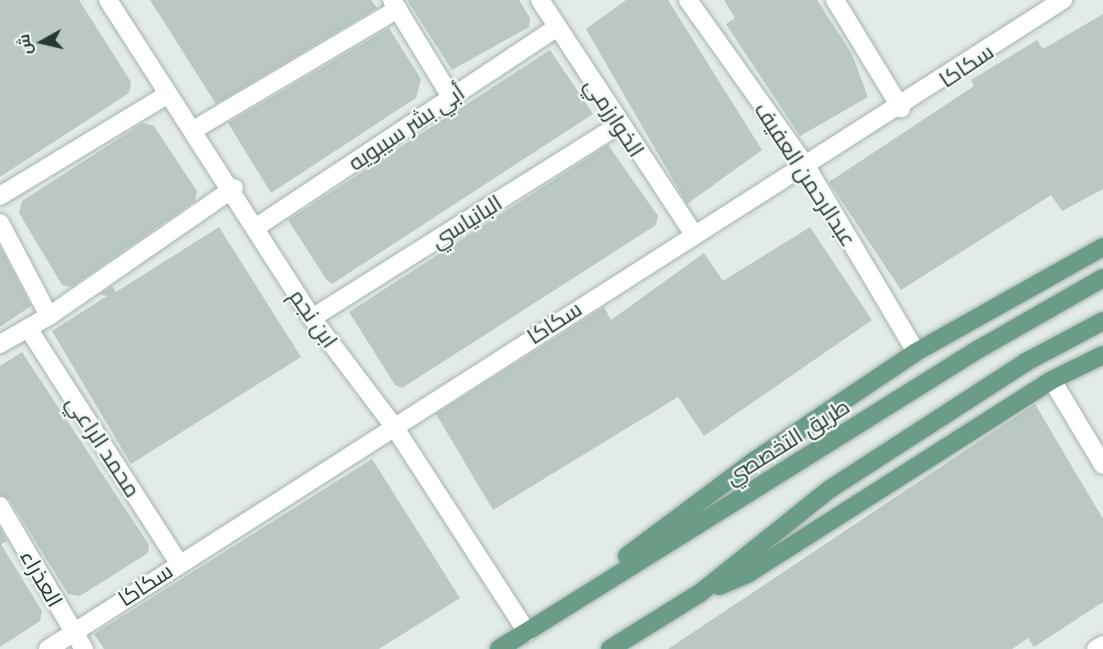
<!DOCTYPE html>
<meta charset="utf-8">
<style>
body{margin:0}
#map{position:relative;width:1103px;height:649px;overflow:hidden;background:#e2ebe6;font-family:"Exo 2",Cairo,sans-serif}
div>[style]{position:absolute}
.building>*{inset:0;background:#bbc8c1}
.roads{filter:drop-shadow(0 0 2px #a5b2ac) drop-shadow(0 0 2px #a5b2ac)}
.minor>*{height:18px;margin:-9px;padding:0 9px;transform-origin:9px;border-radius:9px;background:#fff}
.primary>*{height:18px;margin:-9px;padding:0 9px;transform-origin:9px;border-radius:9px;background:#6b9c88}
span{translate:-50% -50%;white-space:nowrap;text-align:center;line-height:1.15;-webkit-text-stroke:4.5px #f3f8f4;paint-order:stroke}
.street-label{font-size:22px;color:#243a31}
.north{position:absolute;left:12px;top:12px;width:60px;height:60px;-webkit-text-stroke:4px #f3f8f4;paint-order:stroke;rotate:262deg;font-size:16px;font-weight:700;line-height:24px;text-align:center;color:#243a31}
.north::after{content:'';display:block;margin:auto;width:21px;height:27px;background:#243a31;clip-path:polygon(50% 0,100% 100%,50% 72%,0 100%)}
</style>
<div id="map">
<div class="building">
<div style="clip-path:polygon(0 0,79px 0,131px 82px,129px 93px,0 177px)"></div>
<div style="clip-path:polygon(150px 0,371px 0,377px 8px,216px 104px)"></div>
<div style="clip-path:polygon(407px 0,519px 0,530px 18px,529px 27px,452px 70px)"></div>
<div style="clip-path:polygon(626px 0,668px 0,762px 150px,687px 204px,586px 29px)"></div>
<div style="clip-path:polygon(724px 0,817px 0,852px 54px,868px 97px,800px 136px,726px 24px,735px 18px)"></div>
<div style="clip-path:polygon(1103px 14px,1103px 189px,1062px 211px,1051px 195px,901px 290px,829px 182px,974px 86px,971px 80px,1037px 40px,1043px 49px)"></div>
<div style="clip-path:polygon(389px 28px,421px 79px,416px 98px,271px 193px,228px 123px)"></div>
<div style="clip-path:polygon(550px 50px,593px 114px,332px 284px,326px 279px,288px 220px)"></div>
<div style="clip-path:polygon(143px 123px,154px 126px,197px 191px,195px 201px,71px 287px,62px 285px,19px 213px,22px 201px)"></div>
<div style="clip-path:polygon(608px 145px,658px 216px,656px 225px,402px 388px,395px 385px,349px 312px)"></div>
<div style="clip-path:polygon(219px 227px,301px 357px,131px 464px,52px 331px,107px 296px,100px 294px,112px 286px,116px 292px)"></div>
<div style="clip-path:polygon(810px 227px,872px 320px,704px 436px,678px 397px,493px 510px,436px 414px,604px 307px,611px 320px,704px 253px,723px 281px)"></div>
<div style="clip-path:polygon(0 247px,31px 306px,0 327px)"></div>
<div style="clip-path:polygon(22px 352px,149px 545px,148px 553px,80px 596px,68px 594px,10px 500px,0 495px,0 366px)"></div>
<div style="clip-path:polygon(1035px 404px,1103px 519px,1103px 602px,1034px 647px,1028px 638px,1012px 649px,668px 649px)"></div>
<div style="clip-path:polygon(372px 459px,460px 598px,379px 649px,104px 649px,94px 634px)"></div>
<div style="clip-path:polygon(0 528px,7px 541px,1px 544px,42px 611px,40px 621px,0 647px)"></div>
</div>
<div class="roads">
<div class="minor">
<div style="left:108px;top:0;width:378px;rotate:57.3deg"></div>
<div style="left:312px;top:318px;width:134px;rotate:52.9deg"></div>
<div style="left:393px;top:425px;width:247px;rotate:57.1deg"></div>
<div style="left:392px;top:0;width:114px;rotate:58.7deg"></div>
<div style="left:540px;top:0;width:279px;rotate:56.7deg"></div>
<div style="left:688px;top:0;width:204px;rotate:54.6deg"></div>
<div style="left:806px;top:166px;width:216px;rotate:59.4deg"></div>
<div style="left:835px;top:0;width:127px;rotate:58.6deg"></div>
<div style="left:195px;top:129px;width:236px;rotate:-30.6deg"></div>
<div style="left:0;top:196px;width:195px;rotate:-31.2deg"></div>
<div style="left:0;top:223px;width:105px;rotate:62.2deg"></div>
<div style="left:255px;top:228px;width:363px;rotate:-33.6deg"></div>
<div style="left:312px;top:318px;width:363px;rotate:-32.2deg"></div>
<div style="left:28px;top:328px;width:279px;rotate:57.3deg"></div>
<div style="left:0;top:344px;width:56px;rotate:-29.7deg"></div>
<div style="left:49px;top:316px;width:225px;rotate:-34.7deg"></div>
<div style="left:1052px;top:380px;width:99px;rotate:59deg"></div>
<div style="left:0;top:506px;width:166px;rotate:59.6deg"></div>
<div style="left:48px;top:649px;width:1205px;rotate:-32.6deg"></div>
<div style="left:1096px;top:649px;width:8px;rotate:-30deg"></div>
</div>
<div class="primary">
<div style="left:627px;top:556px;width:159px;rotate:-36.8deg"></div>
<div style="left:754px;top:461px;width:195px;rotate:-33.9deg"></div>
<div style="left:916px;top:352px;width:214px;rotate:-29.3deg"></div>
<div style="left:719px;top:586px;width:33px;rotate:-23deg"></div>
<div style="left:749px;top:573px;width:359px;rotate:-32.5deg"></div>
<div style="left:1052px;top:380px;width:57px;rotate:-26.1deg"></div>
<div style="left:499px;top:649px;width:566px;rotate:-32.01deg"></div>
<div style="left:979px;top:349px;width:143px;rotate:-29.8deg"></div>
<div style="left:610px;top:649px;width:106px;rotate:-31.9deg"></div>
<div style="left:700px;top:593px;width:166px;rotate:-38.7deg"></div>
<div style="left:830px;top:489px;width:234px;rotate:-32.9deg"></div>
<div style="left:1026px;top:362px;width:87px;rotate:-28deg"></div>
</div>
</div>
<div class="street-label">
<span style="left:966px;top:65px;rotate:-34deg">سكاكا</span>
<span style="left:615px;top:117px;rotate:57deg">الخوارزمي</span>
<span style="left:406px;top:127px;rotate:-34deg">أبي بشر سيبويه</span>
<span style="left:806px;top:174px;rotate:57deg">عبدالرحمن العفيف</span>
<span style="left:466px;top:221px;rotate:-32deg">البانياسي</span>
<span style="left:314px;top:318px;rotate:55deg">ابن نجم</span>
<span style="left:554px;top:322px;rotate:-33deg">سكاكا</span>
<span style="left:787px;top:441px;rotate:-32deg">طريق التخصصي</span>
<span style="left:104px;top:446px;rotate:57deg">محمد الراعي</span>
<span style="left:42px;top:578px;rotate:60deg">العذراء</span>
<span style="left:145px;top:584px;rotate:-33deg">سكاكا</span>
</div>
<div class="north">ش</div>
</div>
